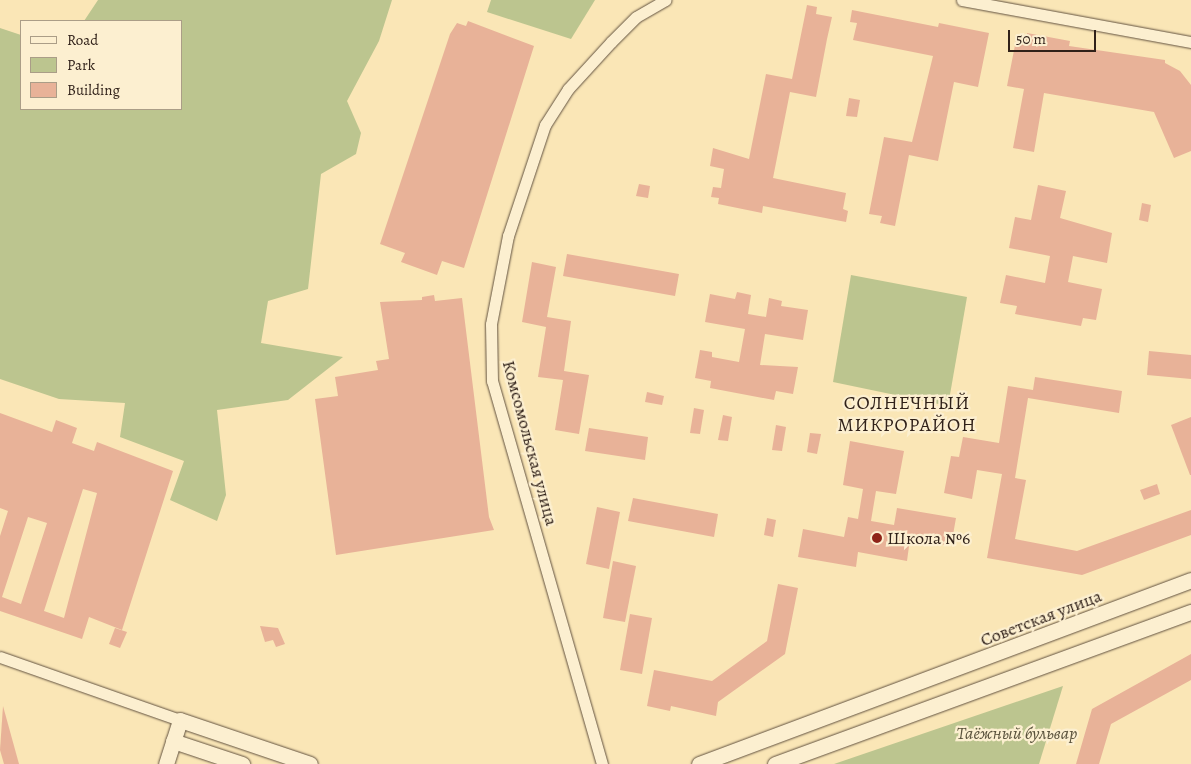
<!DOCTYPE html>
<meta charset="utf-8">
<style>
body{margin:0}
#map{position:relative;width:1191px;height:764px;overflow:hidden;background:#fae6b6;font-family:Alegreya,serif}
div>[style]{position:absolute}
.green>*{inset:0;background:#bcc58f}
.building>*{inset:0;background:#e8b298}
.roads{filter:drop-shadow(0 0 1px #625240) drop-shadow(0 0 1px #625240)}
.minor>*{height:11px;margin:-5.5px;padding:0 5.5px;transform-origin:5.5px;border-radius:5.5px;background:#fcefd0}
.tertiary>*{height:15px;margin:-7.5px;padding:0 7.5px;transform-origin:7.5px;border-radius:7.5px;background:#fcefd0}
.dots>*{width:14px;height:14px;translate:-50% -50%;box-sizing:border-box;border:2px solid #fcefd0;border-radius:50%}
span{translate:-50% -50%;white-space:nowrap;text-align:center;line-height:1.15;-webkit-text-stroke:4.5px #fcefd0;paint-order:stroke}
.street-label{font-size:18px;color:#302119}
.poi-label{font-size:18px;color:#302119}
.left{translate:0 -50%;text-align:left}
.park-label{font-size:18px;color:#5a523c;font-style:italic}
.neighbourhood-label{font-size:19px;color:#302119;letter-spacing:1px}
.legend{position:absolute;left:20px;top:20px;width:162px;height:90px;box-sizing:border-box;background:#fcefd0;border:1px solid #aa9d87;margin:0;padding:6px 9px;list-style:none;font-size:15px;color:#302119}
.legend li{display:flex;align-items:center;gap:10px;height:25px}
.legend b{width:25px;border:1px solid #aa9d87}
.scale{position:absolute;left:1008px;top:30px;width:88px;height:22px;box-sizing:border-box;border:2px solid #302119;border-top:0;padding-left:6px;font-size:15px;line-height:18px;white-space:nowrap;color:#302119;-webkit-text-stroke:4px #fcefd0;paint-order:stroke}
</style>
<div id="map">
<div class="green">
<div style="clip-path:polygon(98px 0,392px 0,379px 41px,347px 101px,361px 133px,356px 154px,321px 174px,308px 289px,268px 301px,261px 343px,343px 357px,288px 400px,217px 410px,226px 495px,217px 521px,170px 500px,184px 461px,120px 437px,125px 403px,59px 399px,0 379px,0 28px,21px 35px,21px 109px,181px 109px,181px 21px,84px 21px)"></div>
<div style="clip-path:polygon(491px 0,595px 0,571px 39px,487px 12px)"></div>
<div style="clip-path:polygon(851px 275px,967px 297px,948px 406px,833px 382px)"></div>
<div style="clip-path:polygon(1063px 686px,1039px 764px,834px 764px)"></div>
</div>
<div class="building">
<div style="clip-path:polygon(807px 5px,817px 7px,816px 14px,832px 17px,827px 39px,816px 97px,790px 92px,773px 178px,846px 193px,843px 209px,848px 211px,846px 222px,763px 206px,762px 213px,718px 204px,719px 198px,711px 197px,713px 187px,721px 188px,724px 169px,710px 166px,713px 148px,749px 159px,766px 74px,792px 79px)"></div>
<div style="clip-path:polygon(852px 10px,938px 27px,939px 23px,989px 33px,978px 87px,954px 82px,938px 161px,909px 155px,895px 226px,880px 223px,882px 216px,869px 214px,884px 137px,912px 142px,933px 56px,853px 40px,857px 23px,850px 22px)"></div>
<div style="clip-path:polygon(468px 21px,534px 46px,464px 268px,442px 261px,437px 275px,401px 262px,405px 253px,380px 244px,450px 34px,457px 23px,466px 26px)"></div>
<div style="clip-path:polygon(1027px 33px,1070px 41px,1069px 46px,1165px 60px,1165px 63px,1180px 71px,1191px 85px,1191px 151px,1174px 158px,1154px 112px,1044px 93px,1034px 152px,1013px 148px,1024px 89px,1007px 86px,1017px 35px,1027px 37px)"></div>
<div style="clip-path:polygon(849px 98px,860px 100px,857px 117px,846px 116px)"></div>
<div style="clip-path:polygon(639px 184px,650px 186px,648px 198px,636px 196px)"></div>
<div style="clip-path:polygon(1038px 185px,1066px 191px,1060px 218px,1112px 233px,1107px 263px,1073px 256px,1068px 282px,1102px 289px,1096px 320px,1083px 318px,1081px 326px,1015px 314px,1017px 306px,1000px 303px,1006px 275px,1045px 283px,1050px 256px,1009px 248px,1015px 217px,1031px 220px)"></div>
<div style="clip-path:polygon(1142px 203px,1151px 205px,1148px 222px,1139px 220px)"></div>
<div style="clip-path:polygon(567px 254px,679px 274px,675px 296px,563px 276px)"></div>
<div style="clip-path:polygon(532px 262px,556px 267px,547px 317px,571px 321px,564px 371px,589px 375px,579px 434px,555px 430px,563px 380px,538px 377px,546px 327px,522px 322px)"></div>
<div style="clip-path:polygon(737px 292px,751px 295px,748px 314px,766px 317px,769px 298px,782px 301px,781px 306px,808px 310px,803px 340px,765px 334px,760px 365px,798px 367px,793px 394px,776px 391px,774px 400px,710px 388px,711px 381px,695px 378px,700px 350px,712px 352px,712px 357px,739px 362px,745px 329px,705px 322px,710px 294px,735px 299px)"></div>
<div style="clip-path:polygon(434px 295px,435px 301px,462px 298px,489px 517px,494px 530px,336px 555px,315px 399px,338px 396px,335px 377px,378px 370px,376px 361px,389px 359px,380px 302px,422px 300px,422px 297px)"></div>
<div style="clip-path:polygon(1149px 351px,1191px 355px,1191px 379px,1147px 375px)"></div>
<div style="clip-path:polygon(1035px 377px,1122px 391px,1119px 413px,1028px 398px,1015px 478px,1026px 480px,1015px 539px,1077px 551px,1191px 510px,1191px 535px,1082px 575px,987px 558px,1002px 474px,977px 470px,972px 499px,944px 493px,951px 456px,959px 457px,963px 437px,999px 443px,1008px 386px,1033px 390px)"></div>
<div style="clip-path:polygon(647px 392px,664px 396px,662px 405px,645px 402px)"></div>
<div style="clip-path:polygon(694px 408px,704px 410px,700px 434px,690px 433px)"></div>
<div style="clip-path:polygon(evenodd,0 413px,52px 432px,56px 420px,77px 428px,72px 443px,94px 451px,97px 442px,173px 471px,122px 630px,89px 617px,82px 639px,0 611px,0 536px,8px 511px,0 508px,0 413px,83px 489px,97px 493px,64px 618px,44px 611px,83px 489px,0 413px,28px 517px,47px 523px,21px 604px,2px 597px,28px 517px)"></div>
<div style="clip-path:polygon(723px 415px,732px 417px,728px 441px,718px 440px)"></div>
<div style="clip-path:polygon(1191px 417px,1191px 475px,1190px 475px,1171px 425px)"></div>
<div style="clip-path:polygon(776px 425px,786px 427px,782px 451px,772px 450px)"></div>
<div style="clip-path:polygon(589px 428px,648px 437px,645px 460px,585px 451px)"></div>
<div style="clip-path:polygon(810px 433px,821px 434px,817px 454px,807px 452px)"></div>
<div style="clip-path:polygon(850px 441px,904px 451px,896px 494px,876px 491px,871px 521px,894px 525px,897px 508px,956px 518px,951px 546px,910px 539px,907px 561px,858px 552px,856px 567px,798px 557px,803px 529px,844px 537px,848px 517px,858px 519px,863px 489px,843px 485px)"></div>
<div style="clip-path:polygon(1157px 484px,1160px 494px,1144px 500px,1140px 490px)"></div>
<div style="clip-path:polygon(633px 498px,718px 514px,714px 537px,628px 521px)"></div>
<div style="clip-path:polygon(597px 507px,620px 512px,609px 569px,586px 564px)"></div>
<div style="clip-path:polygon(767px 518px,776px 520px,773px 537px,764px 535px)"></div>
<div style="clip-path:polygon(613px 561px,636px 566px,625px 622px,603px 618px)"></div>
<div style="clip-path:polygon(778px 584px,798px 588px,785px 654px,718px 702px,716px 716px,671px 706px,670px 711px,647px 706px,654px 670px,712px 681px,767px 641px)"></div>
<div style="clip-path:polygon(630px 614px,652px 618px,642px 674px,620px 670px)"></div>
<div style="clip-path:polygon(260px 626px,278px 628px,285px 644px,276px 647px,273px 640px,265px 642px)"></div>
<div style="clip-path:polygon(115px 628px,127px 632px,120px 648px,109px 644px)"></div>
<div style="clip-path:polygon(1191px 654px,1191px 680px,1111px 724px,1099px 764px,1076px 764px,1092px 709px)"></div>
<div style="clip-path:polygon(3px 706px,19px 764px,4px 764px,0 750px)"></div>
</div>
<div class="roads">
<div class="minor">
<div style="left:962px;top:0;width:233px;rotate:10.4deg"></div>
<div style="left:0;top:657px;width:191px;rotate:19.3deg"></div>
<div style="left:602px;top:764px;width:398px;rotate:-106deg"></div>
<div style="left:492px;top:381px;width:57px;rotate:-91deg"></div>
<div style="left:491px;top:324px;width:90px;rotate:-79.1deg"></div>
<div style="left:508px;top:236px;width:117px;rotate:-71.6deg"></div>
<div style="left:545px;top:125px;width:43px;rotate:-57.4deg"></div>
<div style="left:568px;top:89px;width:64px;rotate:-47.5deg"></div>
<div style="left:611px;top:42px;width:35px;rotate:-45deg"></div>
<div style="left:636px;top:17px;width:34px;rotate:-30deg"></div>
</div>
<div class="tertiary">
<div style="left:173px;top:741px;width:73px;rotate:18.4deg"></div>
<div style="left:166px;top:764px;width:46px;rotate:-72.3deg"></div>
<div style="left:180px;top:720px;width:137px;rotate:18.7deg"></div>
<div style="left:699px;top:764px;width:525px;rotate:-20.5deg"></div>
<div style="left:775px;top:764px;width:443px;rotate:-20.1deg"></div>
</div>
</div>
<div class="dots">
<div style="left:877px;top:538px;background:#8f2418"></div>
</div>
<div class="street-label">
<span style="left:530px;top:443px;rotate:75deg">Комсомольская улица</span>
<span style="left:1041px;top:618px;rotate:-21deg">Советская улица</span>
</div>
<div class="poi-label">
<span class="left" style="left:887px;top:538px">Школа №6</span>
</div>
<div class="park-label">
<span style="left:1017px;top:733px">Таёжный бульвар</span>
</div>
<div class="neighbourhood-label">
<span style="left:907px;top:415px">СОЛНЕЧНЫЙ<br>МИКРОРАЙОН</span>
</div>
<ul class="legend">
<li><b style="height:6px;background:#fcefd0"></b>Road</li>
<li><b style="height:14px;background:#bcc58f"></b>Park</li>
<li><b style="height:14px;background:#e8b298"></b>Building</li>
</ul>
<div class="scale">50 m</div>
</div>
